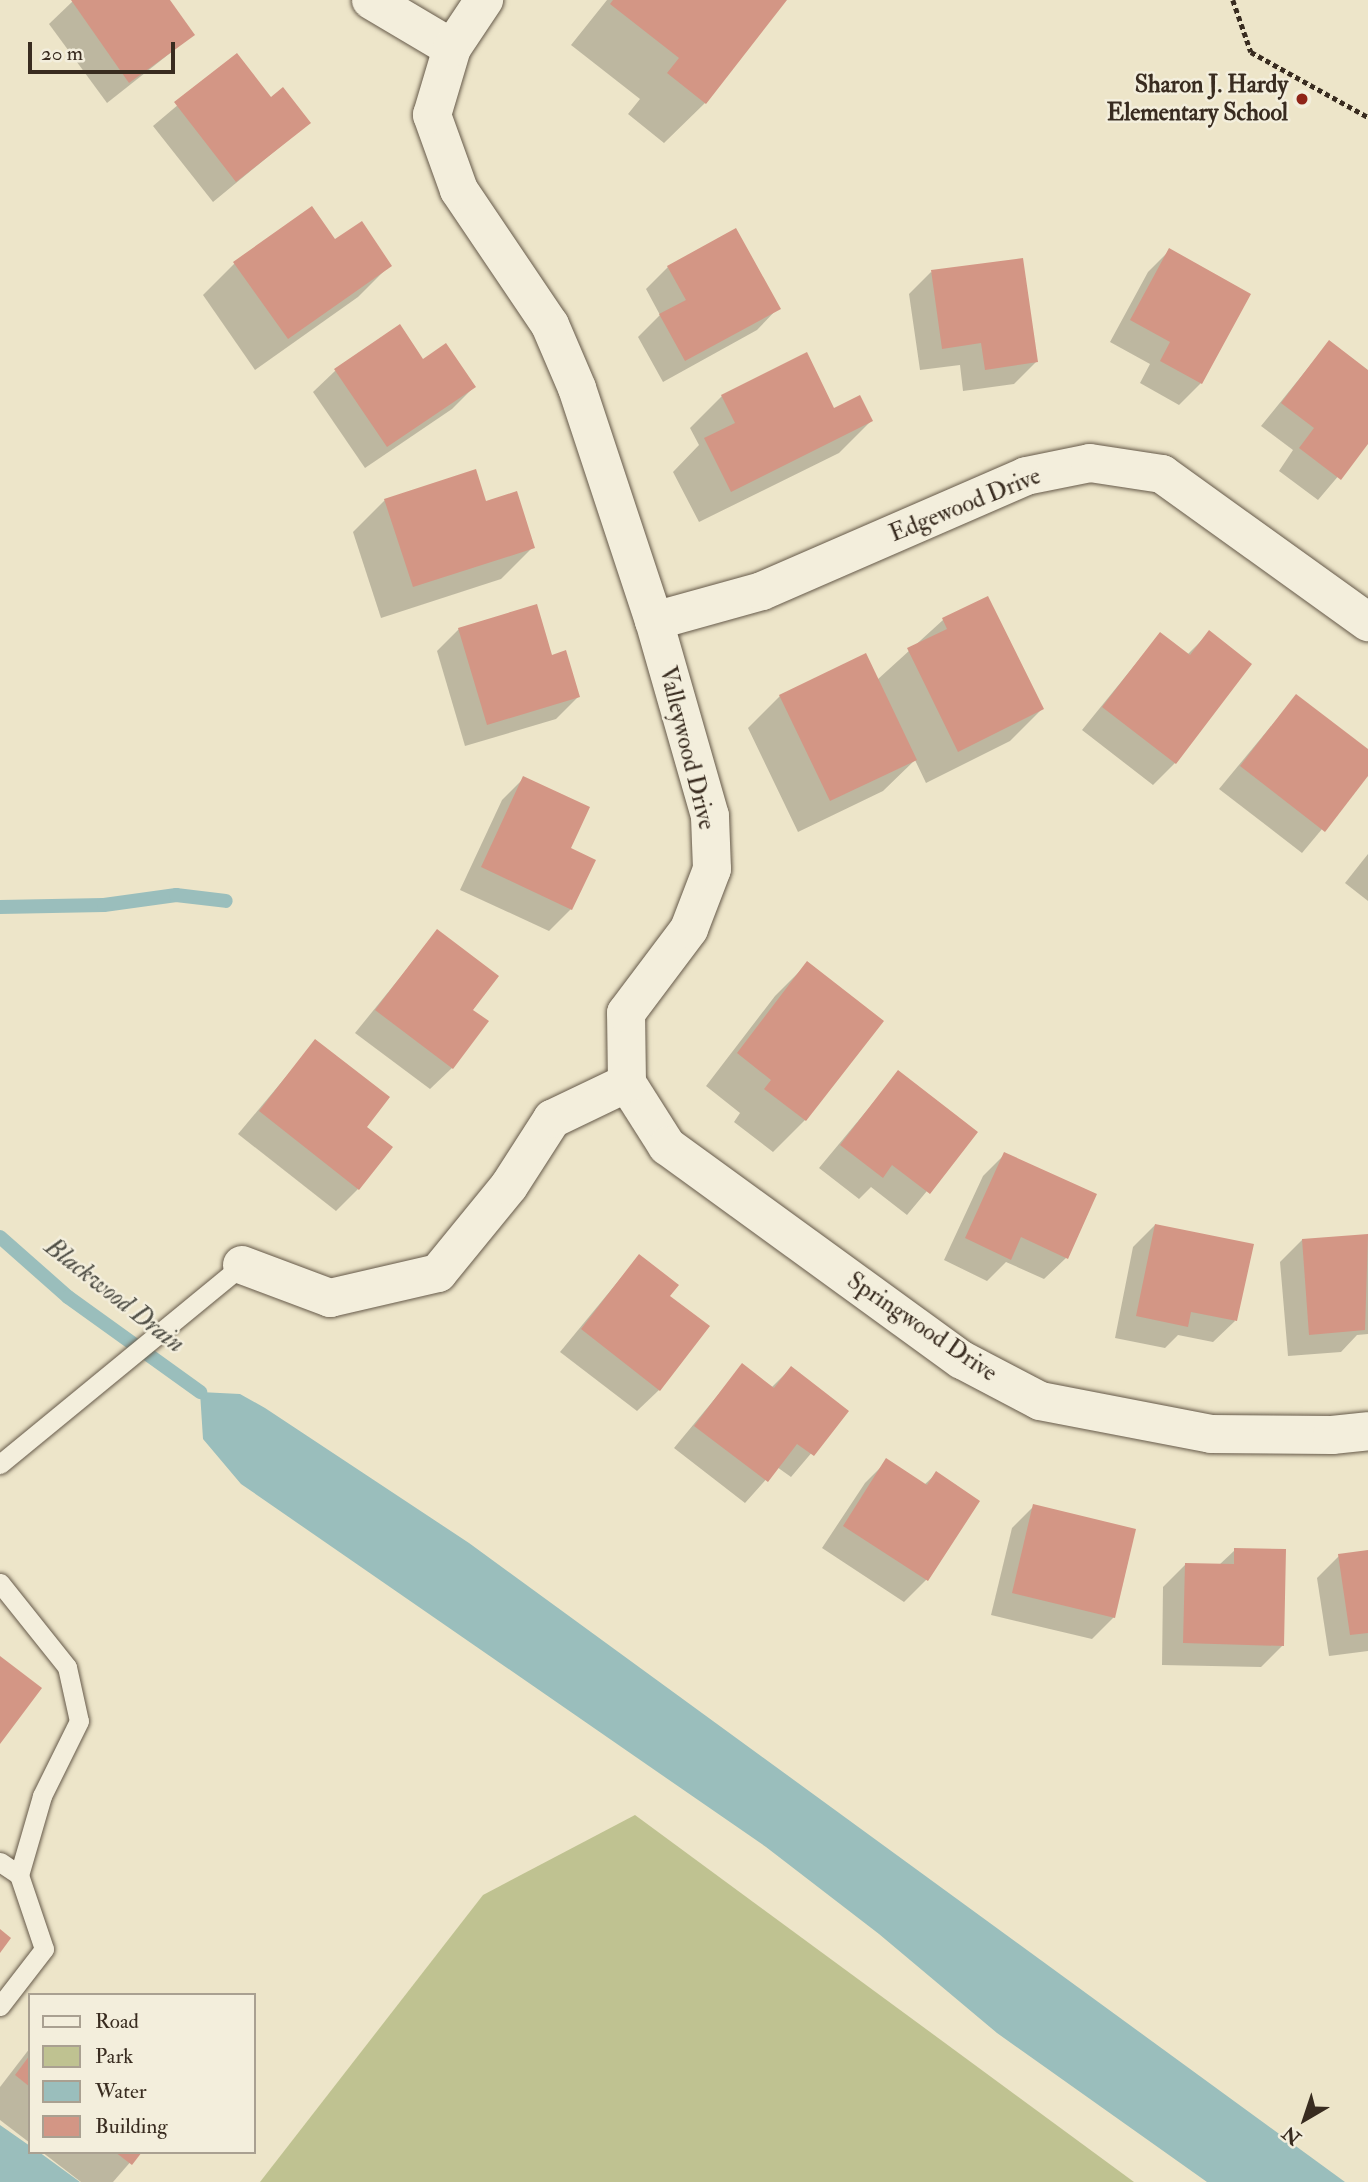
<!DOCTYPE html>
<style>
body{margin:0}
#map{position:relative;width:1368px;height:2182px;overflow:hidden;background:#ede5c9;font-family:"IM FELL Double Pica",serif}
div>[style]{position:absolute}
.green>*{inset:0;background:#bfc291}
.water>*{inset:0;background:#9abebc}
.shadow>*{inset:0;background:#0003}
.stream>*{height:14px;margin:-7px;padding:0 7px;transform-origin:7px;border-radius:7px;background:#9abebc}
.building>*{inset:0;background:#d39685}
.path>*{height:4.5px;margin-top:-2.25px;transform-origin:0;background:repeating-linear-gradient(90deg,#392c20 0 5px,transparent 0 8.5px)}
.roads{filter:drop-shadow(0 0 2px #665a4a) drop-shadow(0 0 2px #665a4a)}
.lane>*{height:19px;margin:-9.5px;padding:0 9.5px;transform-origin:9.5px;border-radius:9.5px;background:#f3eedc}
.street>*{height:38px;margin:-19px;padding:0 19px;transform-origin:19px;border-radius:19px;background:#f3eedc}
.dots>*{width:19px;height:19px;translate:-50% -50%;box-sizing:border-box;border:4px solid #f3eedc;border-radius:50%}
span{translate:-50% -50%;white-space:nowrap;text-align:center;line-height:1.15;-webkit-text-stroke:5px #f3eedc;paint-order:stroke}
.poi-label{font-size:24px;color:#392c20;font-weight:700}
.right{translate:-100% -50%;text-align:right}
.street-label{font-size:24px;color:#392c20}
.water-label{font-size:26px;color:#515047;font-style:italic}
.legend{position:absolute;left:28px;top:1993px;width:228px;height:161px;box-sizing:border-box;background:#f3eedc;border:2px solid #a9a091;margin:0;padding:9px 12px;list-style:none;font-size:21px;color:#392c20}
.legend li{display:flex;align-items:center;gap:14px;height:35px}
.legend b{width:35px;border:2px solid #a9a091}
.north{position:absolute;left:1270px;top:2084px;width:70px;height:70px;-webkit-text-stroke:5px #f3eedc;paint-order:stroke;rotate:219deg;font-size:19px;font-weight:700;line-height:28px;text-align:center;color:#392c20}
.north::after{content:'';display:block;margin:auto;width:24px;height:32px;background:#392c20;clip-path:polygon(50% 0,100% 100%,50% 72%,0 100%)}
.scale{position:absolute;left:28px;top:42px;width:147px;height:32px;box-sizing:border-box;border:4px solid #392c20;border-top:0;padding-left:9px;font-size:21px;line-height:24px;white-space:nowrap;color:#392c20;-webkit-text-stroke:5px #f3eedc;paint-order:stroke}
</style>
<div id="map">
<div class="green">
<div style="clip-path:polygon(635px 1815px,1134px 2182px,260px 2182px,483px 1895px)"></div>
</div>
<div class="water">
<div style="clip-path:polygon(200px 1392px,240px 1394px,265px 1408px,469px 1543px,1345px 2182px,1207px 2182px,997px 2033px,879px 1934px,766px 1847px,241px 1484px,203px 1439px)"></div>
<div style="clip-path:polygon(0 2125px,30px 2146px,30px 2152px,39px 2152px,80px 2182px,0 2182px)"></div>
</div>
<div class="shadow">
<div style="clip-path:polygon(74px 0,167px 0,193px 35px,107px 103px,49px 24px)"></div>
<div style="clip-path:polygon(607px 0,785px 0,705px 103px,664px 143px,628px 114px,640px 99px,571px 45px)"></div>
<div style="clip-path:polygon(237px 55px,270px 99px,309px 123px,213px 202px,153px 126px)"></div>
<div style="clip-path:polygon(1169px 251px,1201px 383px,1179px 405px,1140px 383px,1150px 364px,1110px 342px,1148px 272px)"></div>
<div style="clip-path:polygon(235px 263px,390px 265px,358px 297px,255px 370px,203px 295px)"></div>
<div style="clip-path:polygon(668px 267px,778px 308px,757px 330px,663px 382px,638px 337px,660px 315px,646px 289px)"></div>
<div style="clip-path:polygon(931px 272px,1036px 362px,1014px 384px,963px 391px,960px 365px,920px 370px,909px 294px)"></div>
<div style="clip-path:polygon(1329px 342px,1368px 372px,1368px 441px,1318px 500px,1279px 471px,1293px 450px,1261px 426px)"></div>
<div style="clip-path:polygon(423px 361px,474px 387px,452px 409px,365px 468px,313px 392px,335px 371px)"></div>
<div style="clip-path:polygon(722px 396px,871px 421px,839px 453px,699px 522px,673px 472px,699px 445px,690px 428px)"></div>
<div style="clip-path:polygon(385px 500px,485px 503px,533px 547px,501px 579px,381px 618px,353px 532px)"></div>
<div style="clip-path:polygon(987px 598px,1042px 709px,1010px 741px,926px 783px,915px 760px,883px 791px,798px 832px,748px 728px,780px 696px,877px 680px,943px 620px)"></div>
<div style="clip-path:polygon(459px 629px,551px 657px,578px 697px,556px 719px,465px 746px,437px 651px)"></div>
<div style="clip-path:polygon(1209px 633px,1175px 763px,1153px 785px,1082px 730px,1160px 634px,1187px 655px)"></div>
<div style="clip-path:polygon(1296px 696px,1368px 751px,1368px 774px,1302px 853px,1219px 789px)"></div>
<div style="clip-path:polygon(524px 778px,569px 849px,571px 909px,549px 931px,460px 890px,502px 800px)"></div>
<div style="clip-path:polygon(1368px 854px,1368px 901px,1345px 883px)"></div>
<div style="clip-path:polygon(437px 932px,471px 1010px,452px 1068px,430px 1089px,355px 1033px)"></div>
<div style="clip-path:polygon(807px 964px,805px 1120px,773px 1152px,734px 1122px,740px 1113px,706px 1086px,775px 996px)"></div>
<div style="clip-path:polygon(315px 1042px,358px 1189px,336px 1211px,238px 1134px)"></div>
<div style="clip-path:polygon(898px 1073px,976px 1132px,907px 1215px,871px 1187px,859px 1199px,819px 1168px)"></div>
<div style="clip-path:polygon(1005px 1154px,1066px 1258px,1044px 1279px,1006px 1262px,987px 1281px,944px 1260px,983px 1176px)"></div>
<div style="clip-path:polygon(1155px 1225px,1235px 1321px,1213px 1342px,1178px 1335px,1165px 1348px,1115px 1338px,1133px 1247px)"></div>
<div style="clip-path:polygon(1368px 1235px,1368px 1334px,1357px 1335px,1341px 1352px,1288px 1356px,1280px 1262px,1302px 1240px)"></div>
<div style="clip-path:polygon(639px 1256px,667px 1296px,659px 1390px,637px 1411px,560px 1352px)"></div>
<div style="clip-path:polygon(742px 1366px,771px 1388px,791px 1368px,847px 1411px,791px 1477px,777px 1467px,745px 1503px,674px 1448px)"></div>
<div style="clip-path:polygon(887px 1461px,924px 1485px,936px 1474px,926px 1580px,904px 1602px,822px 1548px,865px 1483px)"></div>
<div style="clip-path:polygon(1034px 1506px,1114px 1617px,1092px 1639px,991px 1615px,1012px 1528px)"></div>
<div style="clip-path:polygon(1235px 1550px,1283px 1645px,1261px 1667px,1162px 1665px,1163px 1587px,1185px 1565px,1219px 1565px)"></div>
<div style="clip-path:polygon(1368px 1551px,1368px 1651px,1329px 1656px,1317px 1578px,1339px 1556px)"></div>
<div style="clip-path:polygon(30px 2048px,30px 2143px,0 2120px,0 2087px)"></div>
<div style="clip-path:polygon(42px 2152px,139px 2152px,113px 2182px,81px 2182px)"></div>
</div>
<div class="stream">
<div style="left:0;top:907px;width:104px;rotate:-1.1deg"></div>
<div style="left:104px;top:905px;width:73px;rotate:-7.9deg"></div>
<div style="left:176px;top:895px;width:50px;rotate:6.8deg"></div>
<div style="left:0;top:1237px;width:91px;rotate:41.4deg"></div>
<div style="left:68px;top:1297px;width:163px;rotate:35.7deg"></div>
</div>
<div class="building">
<div style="clip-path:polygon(71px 0,170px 0,195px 35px,129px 83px)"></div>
<div style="clip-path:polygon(613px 0,787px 0,706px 104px,667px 73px,679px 58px,610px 4px)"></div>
<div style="clip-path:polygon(237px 53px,271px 97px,283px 87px,311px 123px,236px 182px,174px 102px)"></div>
<div style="clip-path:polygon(312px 206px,335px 239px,362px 221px,392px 266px,288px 339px,233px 262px)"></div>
<div style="clip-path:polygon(736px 228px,781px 309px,685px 361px,659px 314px,686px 300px,667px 266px)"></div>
<div style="clip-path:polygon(1169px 248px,1251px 294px,1202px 384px,1160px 361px,1170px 342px,1130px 320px)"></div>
<div style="clip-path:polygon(1023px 258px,1038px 362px,985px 370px,981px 343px,942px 349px,931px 270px)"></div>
<div style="clip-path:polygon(400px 324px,423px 359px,446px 343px,476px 387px,387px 447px,334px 369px)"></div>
<div style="clip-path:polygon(1329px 340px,1368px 370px,1368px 444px,1341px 480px,1299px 448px,1314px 428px,1281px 403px)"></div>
<div style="clip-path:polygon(807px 352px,834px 408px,860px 395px,873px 421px,731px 492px,704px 438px,735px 423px,721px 395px)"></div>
<div style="clip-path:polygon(476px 469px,486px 501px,517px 491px,535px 548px,413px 587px,384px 499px)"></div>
<div style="clip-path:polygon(988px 596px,1044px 709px,958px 752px,907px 648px,947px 629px,942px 618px)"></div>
<div style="clip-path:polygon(537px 604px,552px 655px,566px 650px,580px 697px,487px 725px,458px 628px)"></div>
<div style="clip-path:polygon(1209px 630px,1252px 664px,1176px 764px,1102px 707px,1160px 632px,1190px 655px)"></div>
<div style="clip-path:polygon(866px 653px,917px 760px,830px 801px,779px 695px)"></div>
<div style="clip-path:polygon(1296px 694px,1368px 749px,1368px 776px,1325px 832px,1240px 766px)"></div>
<div style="clip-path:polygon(523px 776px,590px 807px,571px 848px,596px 860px,572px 910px,481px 867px)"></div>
<div style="clip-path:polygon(437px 929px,499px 976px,473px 1010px,489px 1021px,453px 1069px,375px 1010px)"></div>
<div style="clip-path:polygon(807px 961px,884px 1021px,806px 1121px,764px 1089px,771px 1080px,737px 1053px)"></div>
<div style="clip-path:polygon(315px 1039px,390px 1097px,367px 1127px,393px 1147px,359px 1190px,259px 1111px)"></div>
<div style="clip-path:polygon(898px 1070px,978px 1132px,930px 1194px,892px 1165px,883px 1178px,840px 1145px)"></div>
<div style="clip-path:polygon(1004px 1152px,1097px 1194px,1068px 1259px,1021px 1237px,1011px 1260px,965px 1238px)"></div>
<div style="clip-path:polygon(1155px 1224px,1254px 1244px,1237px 1321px,1191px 1312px,1188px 1327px,1136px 1316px)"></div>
<div style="clip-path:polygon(1368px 1234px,1365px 1330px,1309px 1335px,1302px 1239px)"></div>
<div style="clip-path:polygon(639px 1254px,679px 1285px,670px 1296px,710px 1326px,660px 1391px,581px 1329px)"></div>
<div style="clip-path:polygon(742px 1363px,774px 1388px,791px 1366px,849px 1411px,814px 1456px,797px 1444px,768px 1482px,694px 1426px)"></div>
<div style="clip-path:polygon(886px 1458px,927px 1485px,936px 1471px,980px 1501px,928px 1581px,843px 1526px)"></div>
<div style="clip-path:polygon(1033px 1504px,1136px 1529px,1115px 1618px,1012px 1593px)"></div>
<div style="clip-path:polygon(1234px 1548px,1286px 1549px,1284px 1646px,1183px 1643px,1185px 1563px,1234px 1564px)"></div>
<div style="clip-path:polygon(1368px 1550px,1368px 1633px,1350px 1635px,1338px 1554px)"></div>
<div style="clip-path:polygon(0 1656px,42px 1688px,0 1744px)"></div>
<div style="clip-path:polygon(0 1929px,11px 1938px,0 1953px)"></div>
<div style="clip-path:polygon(30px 2055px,30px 2087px,15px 2075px)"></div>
<div style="clip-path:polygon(115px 2152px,142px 2152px,132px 2165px)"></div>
</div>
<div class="path">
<div style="left:1233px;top:0;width:55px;rotate:70.9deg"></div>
<div style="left:1251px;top:52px;width:134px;rotate:29.1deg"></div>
</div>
<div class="roads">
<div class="lane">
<div style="left:0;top:1464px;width:313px;rotate:-39.4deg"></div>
<div style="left:0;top:1583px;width:107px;rotate:51.4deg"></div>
<div style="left:67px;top:1667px;width:55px;rotate:77.5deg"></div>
<div style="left:79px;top:1721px;width:84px;rotate:116.3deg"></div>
<div style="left:42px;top:1796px;width:82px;rotate:106.2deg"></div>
<div style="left:19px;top:1875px;width:78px;rotate:71.3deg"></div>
<div style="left:44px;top:1949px;width:72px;rotate:127.7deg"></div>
<div style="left:0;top:1862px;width:23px;rotate:34deg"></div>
</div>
<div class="street">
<div style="left:371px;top:0;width:94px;rotate:30.7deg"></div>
<div style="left:654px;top:621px;width:112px;rotate:-15.5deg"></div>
<div style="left:762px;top:591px;width:288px;rotate:-23.5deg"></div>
<div style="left:1026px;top:476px;width:65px;rotate:-11.5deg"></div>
<div style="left:1090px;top:463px;width:73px;rotate:8.7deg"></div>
<div style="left:1162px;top:474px;width:254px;rotate:35.7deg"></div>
<div style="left:627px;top:1083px;width:75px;rotate:57.6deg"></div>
<div style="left:667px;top:1146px;width:364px;rotate:36deg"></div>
<div style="left:962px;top:1360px;width:88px;rotate:27.7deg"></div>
<div style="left:1040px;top:1401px;width:174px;rotate:10.9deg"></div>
<div style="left:1211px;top:1434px;width:121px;rotate:0.5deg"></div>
<div style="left:1332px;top:1435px;width:36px;rotate:-6deg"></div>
<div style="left:242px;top:1265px;width:94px;rotate:20.6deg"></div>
<div style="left:330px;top:1298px;width:111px;rotate:-13deg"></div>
<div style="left:438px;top:1273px;width:112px;rotate:-50.8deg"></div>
<div style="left:509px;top:1186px;width:80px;rotate:-57.3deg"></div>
<div style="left:552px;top:1119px;width:83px;rotate:-25.6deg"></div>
<div style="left:627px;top:1083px;width:70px;rotate:-90.8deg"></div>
<div style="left:626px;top:1013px;width:105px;rotate:-53.1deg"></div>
<div style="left:689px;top:929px;width:64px;rotate:-69deg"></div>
<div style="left:712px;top:869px;width:53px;rotate:-92.2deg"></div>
<div style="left:710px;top:816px;width:203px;rotate:-106deg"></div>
<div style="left:654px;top:621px;width:245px;rotate:-108.3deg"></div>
<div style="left:577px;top:388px;width:69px;rotate:-113.2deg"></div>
<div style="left:550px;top:325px;width:163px;rotate:-124deg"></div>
<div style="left:459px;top:190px;width:80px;rotate:-109.8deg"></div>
<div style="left:432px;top:115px;width:70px;rotate:-73.4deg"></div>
<div style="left:452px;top:48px;width:58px;rotate:-56.3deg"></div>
</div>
</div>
<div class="dots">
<div style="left:1302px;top:99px;background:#8f2418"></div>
</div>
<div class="poi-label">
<span class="right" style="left:1288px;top:99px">Sharon J. Hardy<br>Elementary School</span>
</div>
<div class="street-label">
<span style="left:965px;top:505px;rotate:-22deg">Edgewood Drive</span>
<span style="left:687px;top:748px;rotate:76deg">Valleywood Drive</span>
<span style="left:922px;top:1327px;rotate:34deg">Springwood Drive</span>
</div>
<div class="water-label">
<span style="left:114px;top:1296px;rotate:38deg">Blackwood Drain</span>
</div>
<ul class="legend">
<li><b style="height:9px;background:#f3eedc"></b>Road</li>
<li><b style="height:19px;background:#bfc291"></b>Park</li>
<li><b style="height:19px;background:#9abebc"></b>Water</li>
<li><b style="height:19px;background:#d39685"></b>Building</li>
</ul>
<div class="north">N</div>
<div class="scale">20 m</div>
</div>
